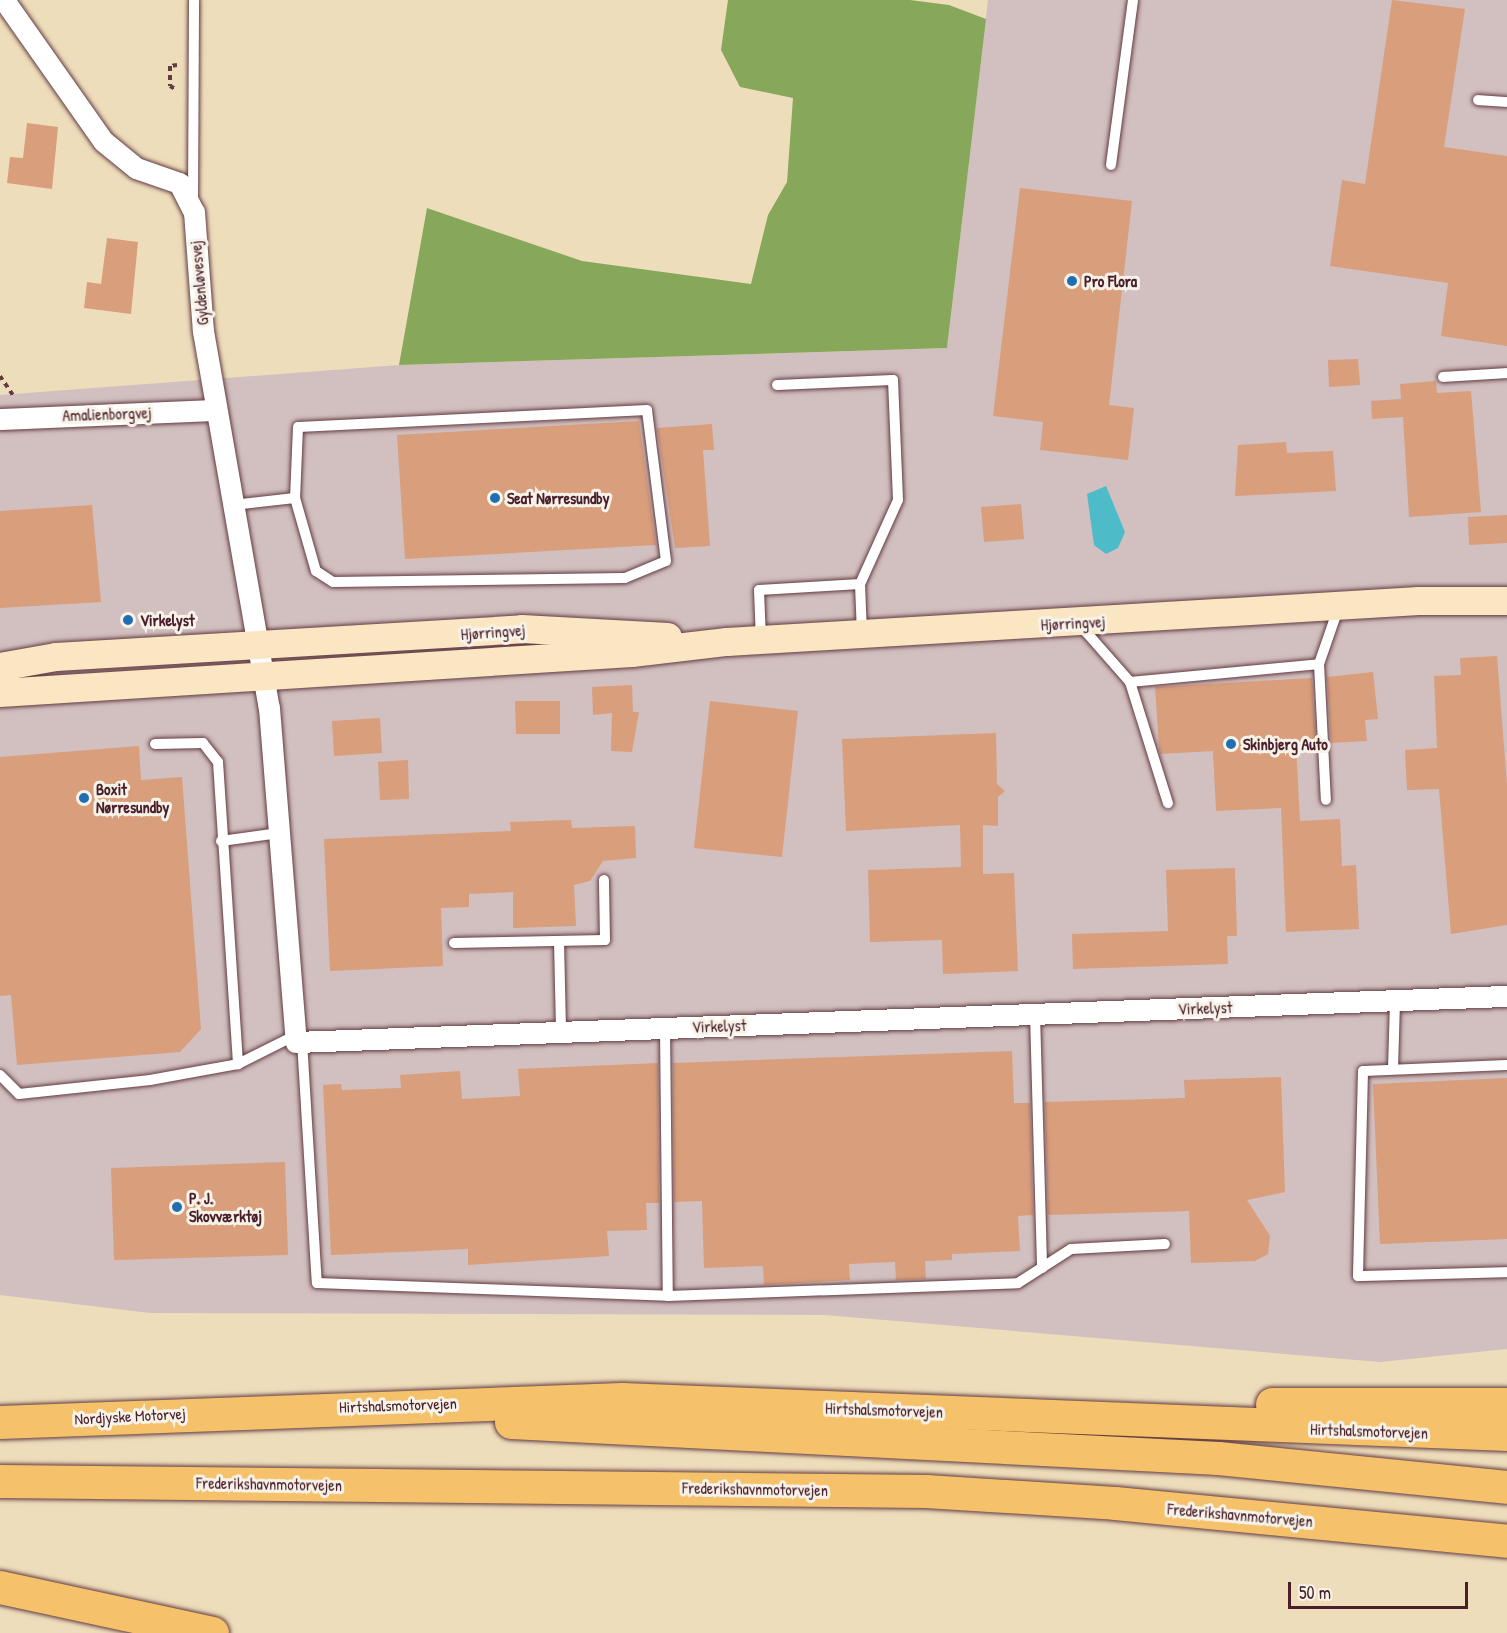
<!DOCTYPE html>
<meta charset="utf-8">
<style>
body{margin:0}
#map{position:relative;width:1507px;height:1633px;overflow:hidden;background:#edb;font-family:"Patrick Hand",sans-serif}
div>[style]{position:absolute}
.industrial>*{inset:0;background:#d2bfbf}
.forest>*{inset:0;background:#87a75a}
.water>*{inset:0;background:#4ebbc9}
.building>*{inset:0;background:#d99e7c}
.path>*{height:4px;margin-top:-2px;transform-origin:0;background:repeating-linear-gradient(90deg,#633c41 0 4.5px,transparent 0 9px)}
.roads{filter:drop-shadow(0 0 2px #633c41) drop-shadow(0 0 2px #633c41)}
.lane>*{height:10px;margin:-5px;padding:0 5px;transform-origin:5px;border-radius:5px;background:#fff}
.street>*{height:21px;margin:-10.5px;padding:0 10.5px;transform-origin:10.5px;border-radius:10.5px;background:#fff}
.secondary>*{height:28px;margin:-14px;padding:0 14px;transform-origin:14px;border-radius:14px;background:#fbe6c4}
.highway>*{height:33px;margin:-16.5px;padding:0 16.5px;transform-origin:16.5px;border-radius:16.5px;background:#f5c16b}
.dots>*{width:16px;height:16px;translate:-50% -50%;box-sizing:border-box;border:3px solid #f7f3e8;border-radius:50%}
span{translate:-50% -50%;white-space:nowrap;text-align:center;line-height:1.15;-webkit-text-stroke:6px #f7f3e8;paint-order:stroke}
.poi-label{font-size:16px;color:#4a1f2b;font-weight:700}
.left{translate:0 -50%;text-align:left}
.street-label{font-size:16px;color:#4a1f2b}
.scale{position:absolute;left:1288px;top:1582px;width:180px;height:27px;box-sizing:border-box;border:3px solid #4a1f2b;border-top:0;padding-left:8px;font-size:18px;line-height:21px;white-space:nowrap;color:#4a1f2b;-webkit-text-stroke:4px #f7f3e8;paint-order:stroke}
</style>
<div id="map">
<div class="industrial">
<div style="clip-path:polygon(988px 0,1507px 0,1507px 1349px,1380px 1362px,825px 1315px,150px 1313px,0 1295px,0 395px,399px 365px,947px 348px)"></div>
</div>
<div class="forest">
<div style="clip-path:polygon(728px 0,910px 0,949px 5px,986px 19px,947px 348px,399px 365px,427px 208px,582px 261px,751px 284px,768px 215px,787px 182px,793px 98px,740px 87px,721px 50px)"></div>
</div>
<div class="water">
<div style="clip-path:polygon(1106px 486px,1125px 532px,1118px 548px,1106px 554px,1094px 545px,1087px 494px)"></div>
</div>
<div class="building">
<div style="clip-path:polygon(1392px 0,1465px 9px,1444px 147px,1507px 156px,1507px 346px,1441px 336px,1448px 283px,1330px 266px,1342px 180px,1365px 184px)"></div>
<div style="clip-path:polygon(27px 123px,58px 127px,52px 189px,7px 183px,10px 157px,23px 158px)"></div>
<div style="clip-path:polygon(1020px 188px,1132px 201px,1109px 405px,1134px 408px,1128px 460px,1040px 450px,1043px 422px,993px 416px)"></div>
<div style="clip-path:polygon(107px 238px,138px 242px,131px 314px,84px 308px,87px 282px,101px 284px)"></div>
<div style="clip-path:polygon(1358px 359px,1360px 385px,1329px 387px,1328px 360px)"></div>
<div style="clip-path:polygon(1436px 381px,1437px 393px,1471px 391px,1481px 512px,1409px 517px,1403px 417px,1372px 419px,1371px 401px,1401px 399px,1400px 384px)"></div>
<div style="clip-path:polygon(639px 421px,656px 545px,405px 559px,397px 435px)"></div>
<div style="clip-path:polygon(712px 424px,714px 450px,703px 450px,710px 546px,675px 548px,657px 428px)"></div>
<div style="clip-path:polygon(1286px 442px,1287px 453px,1333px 451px,1336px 491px,1235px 496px,1238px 445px)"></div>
<div style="clip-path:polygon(1021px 504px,1024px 539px,984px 542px,981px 507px)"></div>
<div style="clip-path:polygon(92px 505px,101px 602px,0 608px,0 511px)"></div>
<div style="clip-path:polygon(1507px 515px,1507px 543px,1469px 545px,1468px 517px)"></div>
<div style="clip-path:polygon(1497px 656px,1507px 785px,1507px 925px,1451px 934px,1439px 789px,1407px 790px,1405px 750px,1437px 748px,1434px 676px,1461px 675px,1460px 658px)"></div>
<div style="clip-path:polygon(1373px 672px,1378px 719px,1365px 720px,1367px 741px,1331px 743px,1327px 677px)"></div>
<div style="clip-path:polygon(1312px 678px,1316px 744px,1296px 745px,1300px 821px,1340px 819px,1342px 866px,1356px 865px,1359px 929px,1286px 932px,1281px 808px,1216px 811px,1213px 751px,1160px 754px,1159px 748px,1155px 687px)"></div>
<div style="clip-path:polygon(632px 685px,633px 712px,639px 712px,632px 752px,611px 751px,612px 713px,593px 715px,592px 687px)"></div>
<div style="clip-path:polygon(515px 701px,560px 701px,560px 734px,516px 734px)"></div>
<div style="clip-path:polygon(710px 701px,798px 711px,782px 857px,694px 848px)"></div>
<div style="clip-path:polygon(380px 718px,382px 753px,334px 756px,332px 721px)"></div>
<div style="clip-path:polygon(996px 733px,997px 784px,1005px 791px,998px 797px,998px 826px,983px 825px,983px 874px,1014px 873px,1018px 971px,943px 974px,942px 940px,870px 942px,868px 870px,961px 867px,960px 825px,846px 831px,842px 739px)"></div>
<div style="clip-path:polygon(139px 746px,141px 780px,182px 777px,201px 1029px,180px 1052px,17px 1065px,11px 995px,0 996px,0 757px)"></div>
<div style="clip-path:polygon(408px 760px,409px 799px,380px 800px,378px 762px)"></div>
<div style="clip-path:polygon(571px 820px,572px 828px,635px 826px,636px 858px,603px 861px,590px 881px,574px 885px,576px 926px,513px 928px,513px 892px,469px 894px,469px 907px,441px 908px,443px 966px,330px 971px,324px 839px,511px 831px,510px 822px)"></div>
<div style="clip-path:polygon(1235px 868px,1237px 936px,1227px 936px,1228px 964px,1073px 969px,1072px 934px,1168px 931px,1166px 870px)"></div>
<div style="clip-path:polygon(1012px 1051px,1014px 1103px,1030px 1103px,1033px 1215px,1018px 1216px,1020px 1251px,952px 1254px,952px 1260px,925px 1261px,926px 1279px,896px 1280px,895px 1262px,849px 1264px,850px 1280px,764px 1285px,763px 1266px,704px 1268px,702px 1201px,674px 1202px,673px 1063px)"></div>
<div style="clip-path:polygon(658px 1063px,659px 1203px,646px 1203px,647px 1230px,607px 1231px,609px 1256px,468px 1265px,468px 1249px,331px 1255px,323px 1085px,341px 1084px,342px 1090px,401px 1088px,400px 1075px,460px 1071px,462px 1099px,520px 1096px,518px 1069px)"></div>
<div style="clip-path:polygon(1281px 1077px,1285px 1192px,1247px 1200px,1270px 1236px,1268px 1254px,1255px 1261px,1191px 1263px,1189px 1211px,1048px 1215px,1045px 1102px,1185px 1098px,1184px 1080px)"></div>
<div style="clip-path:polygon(1507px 1078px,1507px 1239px,1380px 1244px,1373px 1084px)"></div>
<div style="clip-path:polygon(285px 1162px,288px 1255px,114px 1260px,111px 1168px)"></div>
</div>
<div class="path">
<div style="left:177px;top:65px;width:7px;rotate:172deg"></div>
<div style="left:170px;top:66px;width:20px;rotate:90deg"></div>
<div style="left:170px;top:86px;width:8px;rotate:30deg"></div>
<div style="left:0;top:376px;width:25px;rotate:56deg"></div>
</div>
<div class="roads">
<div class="lane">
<div style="left:1478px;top:100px;width:29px;rotate:4deg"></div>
<div style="left:1111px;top:165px;width:166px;rotate:-82.4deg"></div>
<div style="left:193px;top:201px;width:201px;rotate:-89.7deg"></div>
<div style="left:1443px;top:377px;width:64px;rotate:-3.6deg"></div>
<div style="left:777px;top:385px;width:116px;rotate:-2.5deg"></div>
<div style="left:893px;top:380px;width:120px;rotate:87.6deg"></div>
<div style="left:898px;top:500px;width:92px;rotate:114.3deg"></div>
<div style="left:233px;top:505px;width:62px;rotate:-6.4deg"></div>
<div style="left:295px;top:498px;width:76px;rotate:74deg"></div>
<div style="left:316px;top:571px;width:20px;rotate:33deg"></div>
<div style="left:333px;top:582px;width:292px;rotate:-0.8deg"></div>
<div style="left:625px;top:578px;width:44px;rotate:-22.5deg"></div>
<div style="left:666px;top:561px;width:152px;rotate:-97.2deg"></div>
<div style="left:647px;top:410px;width:349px;rotate:177.2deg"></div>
<div style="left:298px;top:427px;width:71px;rotate:92.4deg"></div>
<div style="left:1080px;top:625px;width:76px;rotate:48.7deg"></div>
<div style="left:1130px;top:682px;width:190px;rotate:-5.4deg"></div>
<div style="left:1319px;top:664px;width:58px;rotate:-70.9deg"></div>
<div style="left:761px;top:640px;width:50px;rotate:-92.3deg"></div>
<div style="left:759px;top:590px;width:101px;rotate:-3.4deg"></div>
<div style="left:860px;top:584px;width:50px;rotate:87.7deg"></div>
<div style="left:1319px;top:664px;width:136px;rotate:87.1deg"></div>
<div style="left:1130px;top:682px;width:127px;rotate:72.6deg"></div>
<div style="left:155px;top:744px;width:48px;rotate:-1.2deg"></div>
<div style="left:203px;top:743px;width:24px;rotate:52deg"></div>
<div style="left:218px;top:762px;width:303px;rotate:86.2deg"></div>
<div style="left:221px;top:841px;width:59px;rotate:-7.9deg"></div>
<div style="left:559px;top:941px;width:91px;rotate:88.7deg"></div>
<div style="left:454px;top:943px;width:151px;rotate:-1.1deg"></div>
<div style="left:605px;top:940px;width:60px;rotate:-91deg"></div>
<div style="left:1035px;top:1014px;width:254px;rotate:88.4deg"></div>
<div style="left:665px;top:1028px;width:268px;rotate:89.4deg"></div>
<div style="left:302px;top:1041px;width:242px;rotate:86.5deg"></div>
<div style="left:317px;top:1283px;width:351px;rotate:2.1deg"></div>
<div style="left:668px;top:1296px;width:350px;rotate:-2.1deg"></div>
<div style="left:1018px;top:1283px;width:63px;rotate:-32.7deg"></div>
<div style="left:1071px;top:1249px;width:94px;rotate:-3deg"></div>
<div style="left:1507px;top:1065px;width:144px;rotate:177.6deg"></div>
<div style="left:1363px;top:1071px;width:205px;rotate:91.4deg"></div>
<div style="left:1358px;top:1276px;width:149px;rotate:-1.5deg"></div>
<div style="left:1393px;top:1069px;width:69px;rotate:-88.3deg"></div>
<div style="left:0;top:1075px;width:27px;rotate:45deg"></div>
<div style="left:19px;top:1094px;width:132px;rotate:-6.1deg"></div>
<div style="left:150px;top:1080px;width:89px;rotate:-10.3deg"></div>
<div style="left:238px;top:1064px;width:65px;rotate:-26.6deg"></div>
</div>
<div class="street">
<div style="left:4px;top:0;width:172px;rotate:54.9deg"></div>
<div style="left:103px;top:141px;width:43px;rotate:39.3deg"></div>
<div style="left:136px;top:168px;width:46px;rotate:19.2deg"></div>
<div style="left:179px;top:183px;width:33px;rotate:63deg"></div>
<div style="left:194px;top:212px;width:119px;rotate:85.7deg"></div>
<div style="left:203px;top:331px;width:383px;rotate:80.1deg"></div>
<div style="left:269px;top:708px;width:335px;rotate:85.4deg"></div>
<div style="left:296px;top:1042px;width:1212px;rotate:-2.18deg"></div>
<div style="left:0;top:419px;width:215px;rotate:-2.4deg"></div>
</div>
<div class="secondary">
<div style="left:0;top:667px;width:57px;rotate:-10.1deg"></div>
<div style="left:56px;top:657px;width:467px;rotate:-3.4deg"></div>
<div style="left:522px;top:629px;width:146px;rotate:3.1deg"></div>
<div style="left:0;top:693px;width:633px;rotate:-3.62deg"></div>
<div style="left:632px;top:653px;width:96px;rotate:-6.6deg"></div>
<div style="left:727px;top:642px;width:693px;rotate:-3.39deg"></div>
<div style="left:1419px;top:601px;width:88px"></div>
</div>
<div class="highway">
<div style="left:1272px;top:1404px;width:235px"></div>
<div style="left:0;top:1422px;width:622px;rotate:-2.12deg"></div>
<div style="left:622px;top:1399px;width:886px;rotate:2.26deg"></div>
<div style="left:511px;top:1422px;width:708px;rotate:2.91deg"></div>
<div style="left:1218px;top:1458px;width:290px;rotate:5.7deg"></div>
<div style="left:0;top:1481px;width:926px;rotate:0.62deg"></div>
<div style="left:926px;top:1491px;width:189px;rotate:3.6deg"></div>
<div style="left:1115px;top:1503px;width:394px;rotate:5.5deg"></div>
<div style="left:0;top:1587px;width:217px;rotate:12.2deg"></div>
</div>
</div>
<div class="dots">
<div style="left:1072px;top:281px;background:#1f6fb2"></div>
<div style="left:495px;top:498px;background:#1f6fb2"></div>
<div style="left:128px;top:620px;background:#1f6fb2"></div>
<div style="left:1231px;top:744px;background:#1f6fb2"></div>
<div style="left:84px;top:798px;background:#1f6fb2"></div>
<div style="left:177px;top:1207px;background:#1f6fb2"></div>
</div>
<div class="poi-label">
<span class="left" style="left:1084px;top:281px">Pro Flora</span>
<span class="left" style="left:507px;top:498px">Seat Nørresundby</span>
<span class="left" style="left:140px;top:620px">Virkelyst</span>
<span class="left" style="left:1243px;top:744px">Skinbjerg Auto</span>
<span class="left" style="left:96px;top:798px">Boxit<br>Nørresundby</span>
<span class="left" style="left:189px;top:1207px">P. J.<br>Skovværktøj</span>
</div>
<div class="street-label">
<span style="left:199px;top:283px;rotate:-95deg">Gyldenløvesvej</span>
<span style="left:107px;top:414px;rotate:-2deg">Amalienborgvej</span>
<span style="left:1073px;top:623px;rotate:-3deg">Hjørringvej</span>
<span style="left:493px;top:632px;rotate:-4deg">Hjørringvej</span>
<span style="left:1205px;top:1008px;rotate:-2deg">Virkelyst</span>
<span style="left:719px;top:1026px;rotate:-2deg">Virkelyst</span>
<span style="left:398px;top:1405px;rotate:-2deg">Hirtshalsmotorvejen</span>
<span style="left:884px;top:1410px;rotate:2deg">Hirtshalsmotorvejen</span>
<span style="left:130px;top:1416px;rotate:-3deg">Nordjyske Motorvej</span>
<span style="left:1369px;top:1431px;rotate:2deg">Hirtshalsmotorvejen</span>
<span style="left:269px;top:1484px;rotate:1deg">Frederikshavnmotorvejen</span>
<span style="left:755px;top:1489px;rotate:1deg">Frederikshavnmotorvejen</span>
<span style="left:1240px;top:1515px;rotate:5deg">Frederikshavnmotorvejen</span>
</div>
<div class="scale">50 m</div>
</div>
